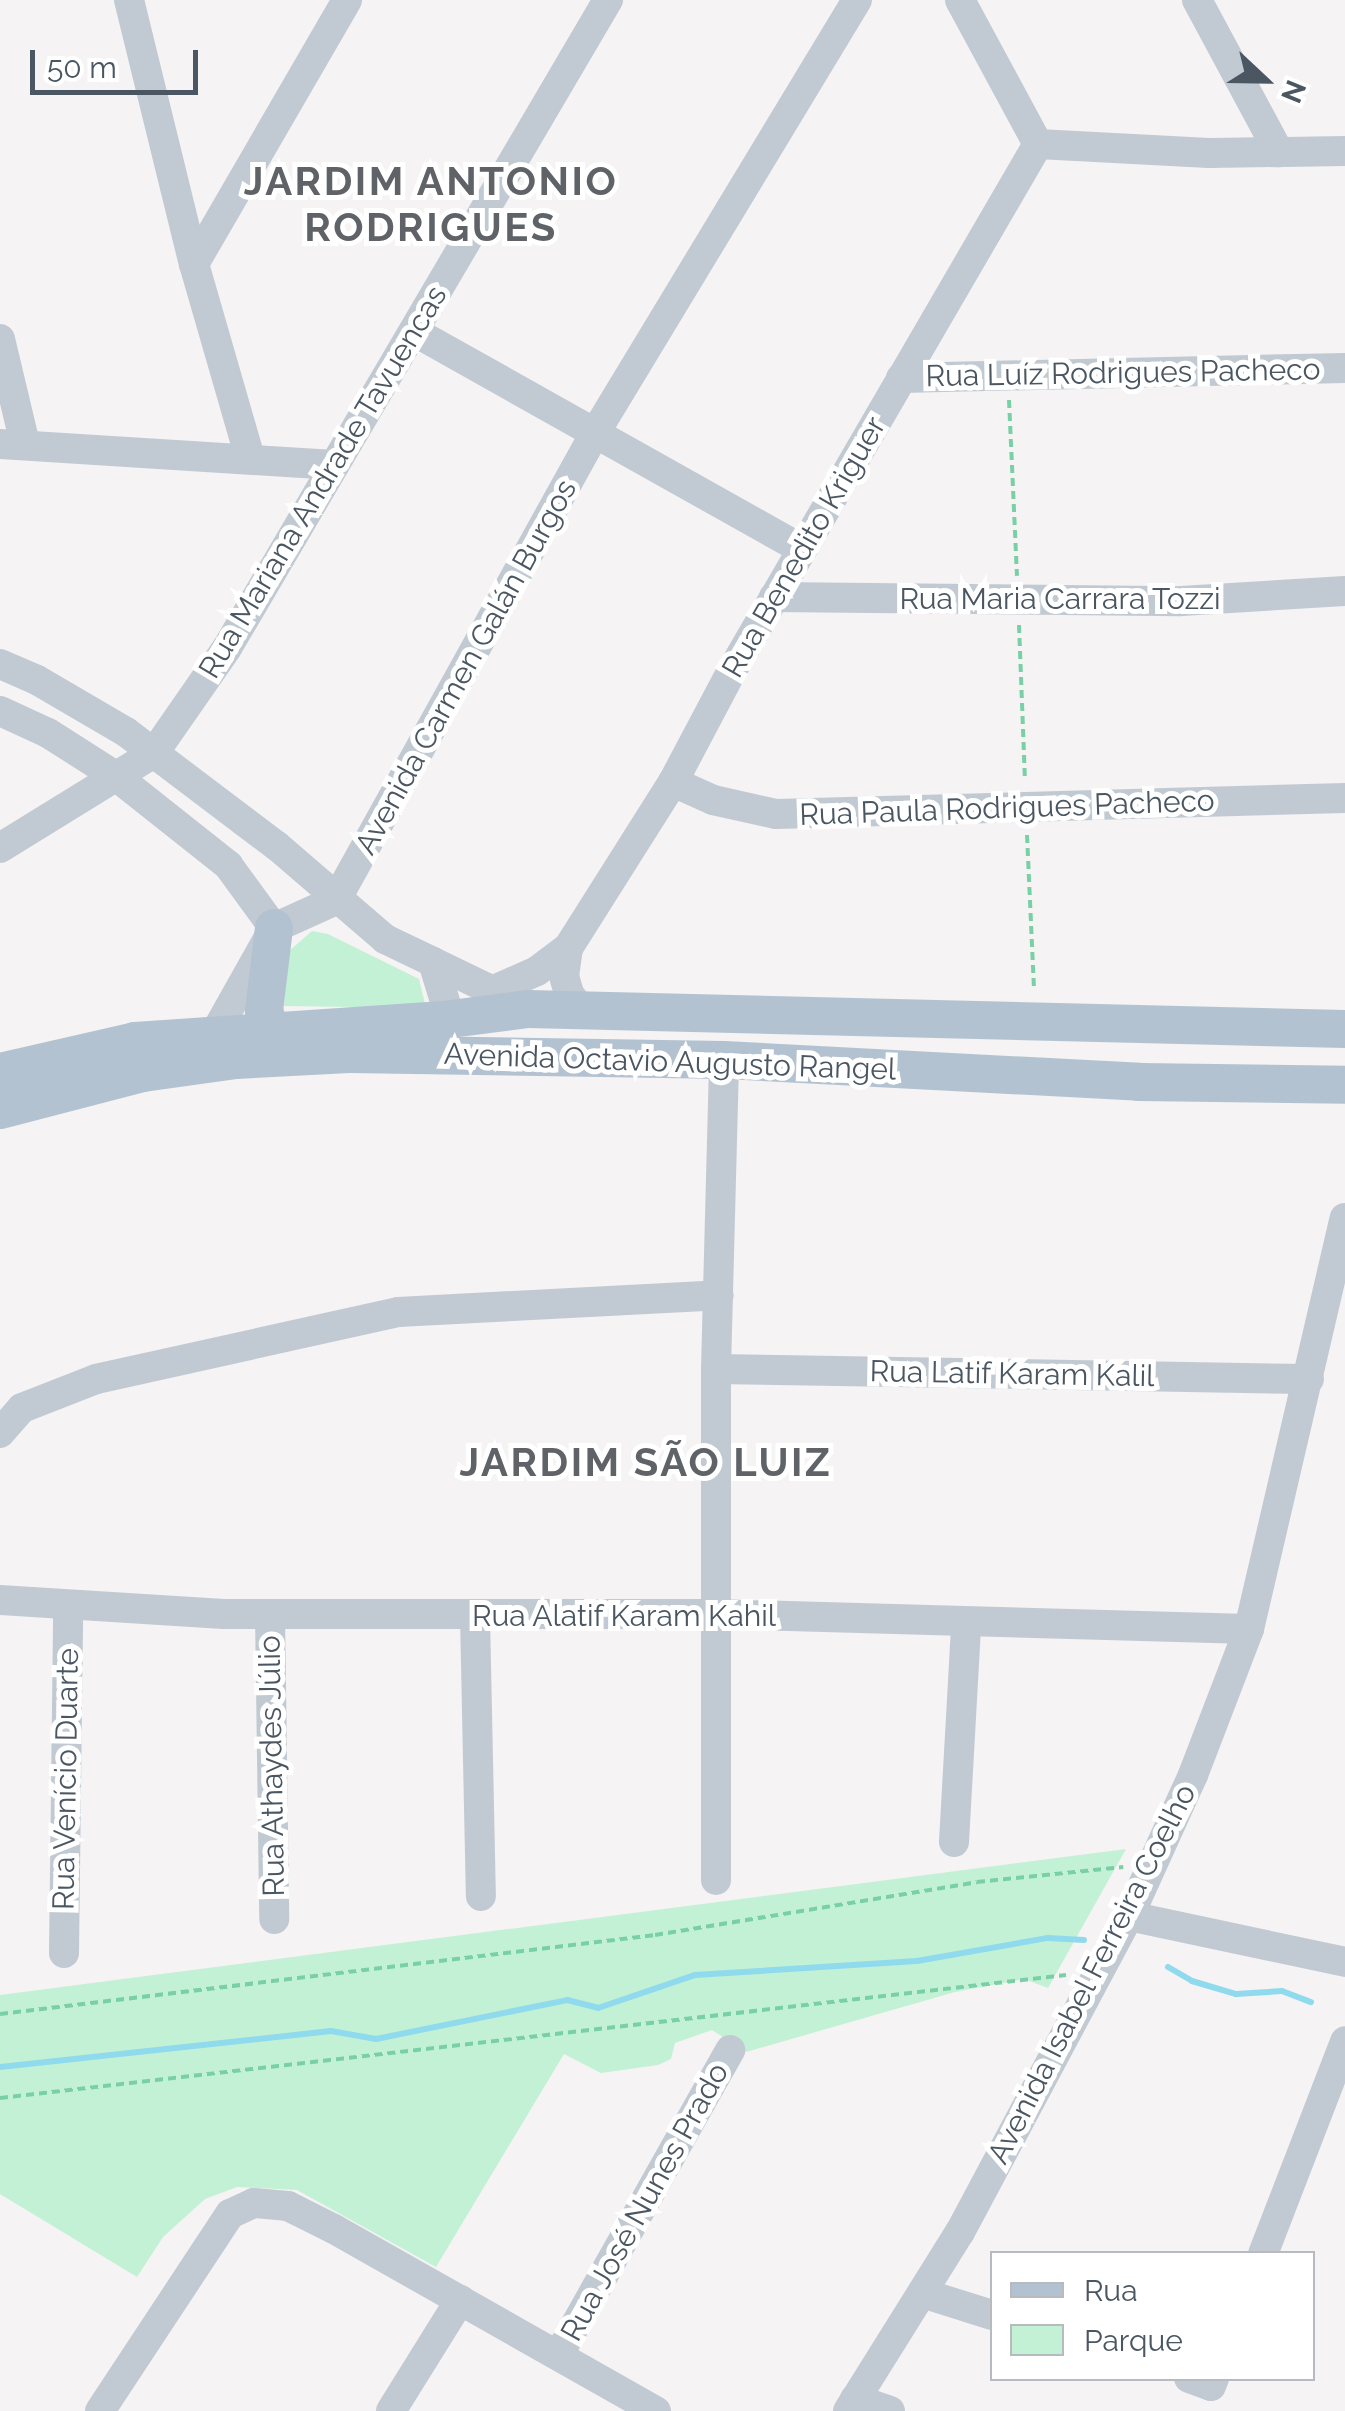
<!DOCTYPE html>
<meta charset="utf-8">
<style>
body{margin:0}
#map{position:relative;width:1345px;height:2411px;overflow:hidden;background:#f5f3f3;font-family:Raleway,sans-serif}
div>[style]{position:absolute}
.green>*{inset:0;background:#c3f1d5}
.stream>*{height:6px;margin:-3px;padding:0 3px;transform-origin:3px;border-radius:3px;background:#90daee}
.path>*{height:4px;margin-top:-2px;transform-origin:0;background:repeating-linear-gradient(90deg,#7ad0a6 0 8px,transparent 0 13px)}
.minor>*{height:30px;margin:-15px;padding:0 15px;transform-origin:15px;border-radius:15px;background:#c1cad2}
.major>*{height:38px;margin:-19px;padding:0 19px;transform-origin:19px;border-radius:19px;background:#b3c2d1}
span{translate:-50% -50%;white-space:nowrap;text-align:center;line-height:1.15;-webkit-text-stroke:10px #fff;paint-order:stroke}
.street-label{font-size:30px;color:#4a5661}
.district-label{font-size:40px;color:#5f6368;font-weight:700;letter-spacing:2.5px}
.legend{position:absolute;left:990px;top:2251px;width:325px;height:130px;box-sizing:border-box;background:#fff;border:2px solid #b7bbc0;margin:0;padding:12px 18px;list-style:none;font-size:30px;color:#4a5661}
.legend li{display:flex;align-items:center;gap:20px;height:50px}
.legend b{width:50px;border:2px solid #b7bbc0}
.north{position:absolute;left:1215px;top:30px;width:100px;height:100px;-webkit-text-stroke:8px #fff;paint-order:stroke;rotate:112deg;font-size:28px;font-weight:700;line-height:40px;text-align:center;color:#4a5661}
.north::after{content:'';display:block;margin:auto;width:35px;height:45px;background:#4a5661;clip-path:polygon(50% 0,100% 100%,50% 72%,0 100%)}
.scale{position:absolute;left:30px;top:50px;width:168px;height:45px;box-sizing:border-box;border:5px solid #4a5661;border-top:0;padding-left:12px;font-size:30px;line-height:35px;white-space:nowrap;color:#4a5661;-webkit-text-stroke:8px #fff;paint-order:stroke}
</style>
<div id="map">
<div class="green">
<div style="clip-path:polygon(312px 931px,328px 934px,419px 979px,426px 1008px,284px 1006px,288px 952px)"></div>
<div style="clip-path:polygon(1126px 1849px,1048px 1988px,1024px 1979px,955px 1992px,746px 2052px,712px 2030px,675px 2043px,671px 2059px,658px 2065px,601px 2073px,564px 2054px,436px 2267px,297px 2190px,237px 2187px,205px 2199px,163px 2237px,137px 2277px,0 2194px,0 1995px)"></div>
</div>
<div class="stream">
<div style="left:1168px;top:1967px;width:28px;rotate:30deg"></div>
<div style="left:1192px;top:1981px;width:46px;rotate:16.5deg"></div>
<div style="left:1236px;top:1994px;width:46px;rotate:-3.7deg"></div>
<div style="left:1282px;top:1991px;width:31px;rotate:21deg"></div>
<div style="left:0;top:2067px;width:333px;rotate:-6.2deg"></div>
<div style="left:331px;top:2031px;width:46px;rotate:10.1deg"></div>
<div style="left:376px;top:2039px;width:195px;rotate:-11.5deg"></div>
<div style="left:567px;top:2000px;width:32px;rotate:14deg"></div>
<div style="left:598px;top:2008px;width:102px;rotate:-18.8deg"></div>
<div style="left:695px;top:1975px;width:222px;rotate:-3.6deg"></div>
<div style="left:917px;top:1961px;width:133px;rotate:-10deg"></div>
<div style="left:1048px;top:1938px;width:36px;rotate:3deg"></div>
</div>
<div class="path">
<div style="left:1009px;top:400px;width:176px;rotate:87.4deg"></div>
<div style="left:1019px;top:625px;width:155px;rotate:87.8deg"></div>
<div style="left:1027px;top:835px;width:155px;rotate:87.4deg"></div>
<div style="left:0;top:2014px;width:660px;rotate:-6.88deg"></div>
<div style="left:655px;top:1935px;width:326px;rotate:-9.3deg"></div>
<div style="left:977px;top:1882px;width:147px;rotate:-5.9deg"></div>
<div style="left:0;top:2098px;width:1073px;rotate:-6.58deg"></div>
</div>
<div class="minor">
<div style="left:129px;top:0;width:272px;rotate:76.2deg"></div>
<div style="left:194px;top:264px;width:202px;rotate:73.9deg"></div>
<div style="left:960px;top:0;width:164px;rotate:61.6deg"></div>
<div style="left:1197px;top:0;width:173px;rotate:61.7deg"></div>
<div style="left:1038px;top:144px;width:171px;rotate:3deg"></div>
<div style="left:1209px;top:153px;width:136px;rotate:-0.8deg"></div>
<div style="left:194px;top:264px;width:305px;rotate:-59.9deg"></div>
<div style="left:415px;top:332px;width:444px;rotate:29.3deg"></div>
<div style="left:0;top:339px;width:108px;rotate:76.6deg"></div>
<div style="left:901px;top:378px;width:444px;rotate:-1.3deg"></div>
<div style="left:0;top:444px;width:335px;rotate:3.6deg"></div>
<div style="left:774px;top:597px;width:407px;rotate:0.6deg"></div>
<div style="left:1181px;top:601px;width:164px;rotate:-3.5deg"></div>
<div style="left:0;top:664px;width:40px;rotate:23.4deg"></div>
<div style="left:37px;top:680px;width:103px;rotate:30.3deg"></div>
<div style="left:126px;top:732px;width:189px;rotate:37.1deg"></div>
<div style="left:277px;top:846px;width:143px;rotate:40.7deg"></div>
<div style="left:385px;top:939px;width:53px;rotate:25.6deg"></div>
<div style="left:433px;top:962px;width:51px;rotate:73deg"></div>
<div style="left:448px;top:1011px;width:10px;rotate:119deg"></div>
<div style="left:0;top:711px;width:53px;rotate:24.6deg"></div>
<div style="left:48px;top:733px;width:82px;rotate:32.5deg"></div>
<div style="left:117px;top:777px;width:142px;rotate:38.4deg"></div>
<div style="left:228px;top:865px;width:78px;rotate:53.9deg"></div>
<div style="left:274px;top:928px;width:123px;rotate:119.3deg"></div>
<div style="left:673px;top:782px;width:44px;rotate:24.2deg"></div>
<div style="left:713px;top:800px;width:65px;rotate:12.5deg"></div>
<div style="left:776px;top:814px;width:569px;rotate:-1.61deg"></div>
<div style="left:0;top:848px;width:181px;rotate:-31.7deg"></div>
<div style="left:154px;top:753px;width:128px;rotate:-55.2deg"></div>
<div style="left:227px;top:648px;width:752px;rotate:-59.55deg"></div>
<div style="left:274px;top:928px;width:68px;rotate:-24.3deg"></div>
<div style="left:336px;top:900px;width:534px;rotate:-60.99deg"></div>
<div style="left:595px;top:433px;width:506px;rotate:-58.82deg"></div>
<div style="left:568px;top:948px;width:196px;rotate:-57.7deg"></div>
<div style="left:673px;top:782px;width:132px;rotate:-62.1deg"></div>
<div style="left:735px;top:665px;width:603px;rotate:-59.82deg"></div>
<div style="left:433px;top:962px;width:88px;rotate:25.7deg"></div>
<div style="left:494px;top:990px;width:47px;rotate:-23.8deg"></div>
<div style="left:537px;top:971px;width:39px;rotate:-37deg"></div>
<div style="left:568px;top:948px;width:28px;rotate:98deg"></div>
<div style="left:564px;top:976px;width:19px;rotate:74deg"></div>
<div style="left:569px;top:994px;width:23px;rotate:52deg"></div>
<div style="left:716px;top:1369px;width:593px;rotate:0.97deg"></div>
<div style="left:0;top:1433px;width:33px;rotate:-49deg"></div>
<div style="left:22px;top:1408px;width:79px;rotate:-21.4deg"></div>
<div style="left:96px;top:1379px;width:309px;rotate:-12.5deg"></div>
<div style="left:398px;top:1312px;width:321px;rotate:-3deg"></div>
<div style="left:0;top:1600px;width:224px;rotate:3.6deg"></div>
<div style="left:224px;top:1614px;width:490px"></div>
<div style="left:714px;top:1614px;width:535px;rotate:1.61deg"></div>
<div style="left:270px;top:1614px;width:305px;rotate:89.2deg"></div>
<div style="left:475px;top:1616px;width:280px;rotate:88.8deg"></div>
<div style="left:954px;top:1842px;width:218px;rotate:-86.8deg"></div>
<div style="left:716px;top:1880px;width:511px;rotate:-90deg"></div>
<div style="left:716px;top:1369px;width:309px;rotate:-88.5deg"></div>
<div style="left:1129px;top:1916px;width:221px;rotate:12deg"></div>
<div style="left:64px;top:1953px;width:348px;rotate:-89.3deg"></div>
<div style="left:1263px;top:2254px;width:228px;rotate:-68.9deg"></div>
<div style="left:922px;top:2293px;width:73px;rotate:17.4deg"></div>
<div style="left:559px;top:2354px;width:349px;rotate:-60.6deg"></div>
<div style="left:1189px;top:2378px;width:23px;rotate:20deg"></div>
<div style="left:1211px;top:2386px;width:9px;rotate:-69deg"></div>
<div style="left:855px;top:2399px;width:37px;rotate:19deg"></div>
<div style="left:100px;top:2411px;width:236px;rotate:-56.6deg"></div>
<div style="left:230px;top:2214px;width:26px;rotate:-25deg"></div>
<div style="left:254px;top:2203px;width:34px;rotate:5deg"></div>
<div style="left:288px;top:2206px;width:51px;rotate:26.6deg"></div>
<div style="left:334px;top:2229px;width:370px;rotate:29.5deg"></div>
<div style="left:391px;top:2411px;width:131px;rotate:-58.1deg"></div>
<div style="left:848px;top:2411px;width:211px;rotate:-58deg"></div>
<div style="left:960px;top:2232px;width:358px;rotate:-61.9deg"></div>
<div style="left:1129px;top:1916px;width:155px;rotate:-65.6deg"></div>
<div style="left:1193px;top:1775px;width:156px;rotate:-69deg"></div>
<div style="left:1249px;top:1629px;width:422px;rotate:-76.9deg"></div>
</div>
<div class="major">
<div style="left:274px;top:928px;width:84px;rotate:96.9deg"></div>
<div style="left:264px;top:1011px;width:21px;rotate:71deg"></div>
<div style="left:271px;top:1031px;width:24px;rotate:36deg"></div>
<div style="left:0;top:1072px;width:139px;rotate:-12.9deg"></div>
<div style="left:135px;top:1041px;width:309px;rotate:-3.9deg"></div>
<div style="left:443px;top:1020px;width:86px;rotate:-7.4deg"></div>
<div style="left:528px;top:1009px;width:817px;rotate:1.4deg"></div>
<div style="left:0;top:1110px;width:148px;rotate:-14.5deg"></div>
<div style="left:143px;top:1073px;width:94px;rotate:-8deg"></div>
<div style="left:236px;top:1060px;width:113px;rotate:-3deg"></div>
<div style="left:349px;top:1054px;width:375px;rotate:0.9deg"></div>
<div style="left:724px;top:1060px;width:416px;rotate:3deg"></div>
<div style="left:1139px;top:1082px;width:206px;rotate:0.8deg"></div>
</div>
<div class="street-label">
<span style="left:1123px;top:373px;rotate:-1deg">Rua Luíz Rodrigues Pacheco</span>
<span style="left:323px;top:482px;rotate:-59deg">Rua Mariana Andrade Tavuencas</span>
<span style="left:804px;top:547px;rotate:-60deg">Rua Benedito Kriguer</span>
<span style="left:1060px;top:599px">Rua Maria Carrara Tozzi</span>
<span style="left:466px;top:667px;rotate:-61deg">Avenida Carmen Galán Burgos</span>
<span style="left:1007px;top:808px;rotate:-2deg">Rua Paula Rodrigues Pacheco</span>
<span style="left:670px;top:1062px;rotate:2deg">Avenida Octavio Augusto Rangel</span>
<span style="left:1012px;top:1374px;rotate:1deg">Rua Latif Karam Kalil</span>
<span style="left:624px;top:1616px">Rua Alatif Karam Kahil</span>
<span style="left:272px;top:1766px;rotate:-91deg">Rua Athaydes Júlio</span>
<span style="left:66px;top:1779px;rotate:-89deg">Rua Venício Duarte</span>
<span style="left:1092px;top:1974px;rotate:-63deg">Avenida Isabel Ferreira Coelho</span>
<span style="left:645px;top:2202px;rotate:-61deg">Rua José Nunes Prado</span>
</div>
<div class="district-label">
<span style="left:431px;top:204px">JARDIM ANTONIO<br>RODRIGUES</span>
<span style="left:646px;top:1462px">JARDIM SÃO LUIZ</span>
</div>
<ul class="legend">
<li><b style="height:12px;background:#b3c2d1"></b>Rua</li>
<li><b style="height:28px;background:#c3f1d5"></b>Parque</li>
</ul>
<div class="north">N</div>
<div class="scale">50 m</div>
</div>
